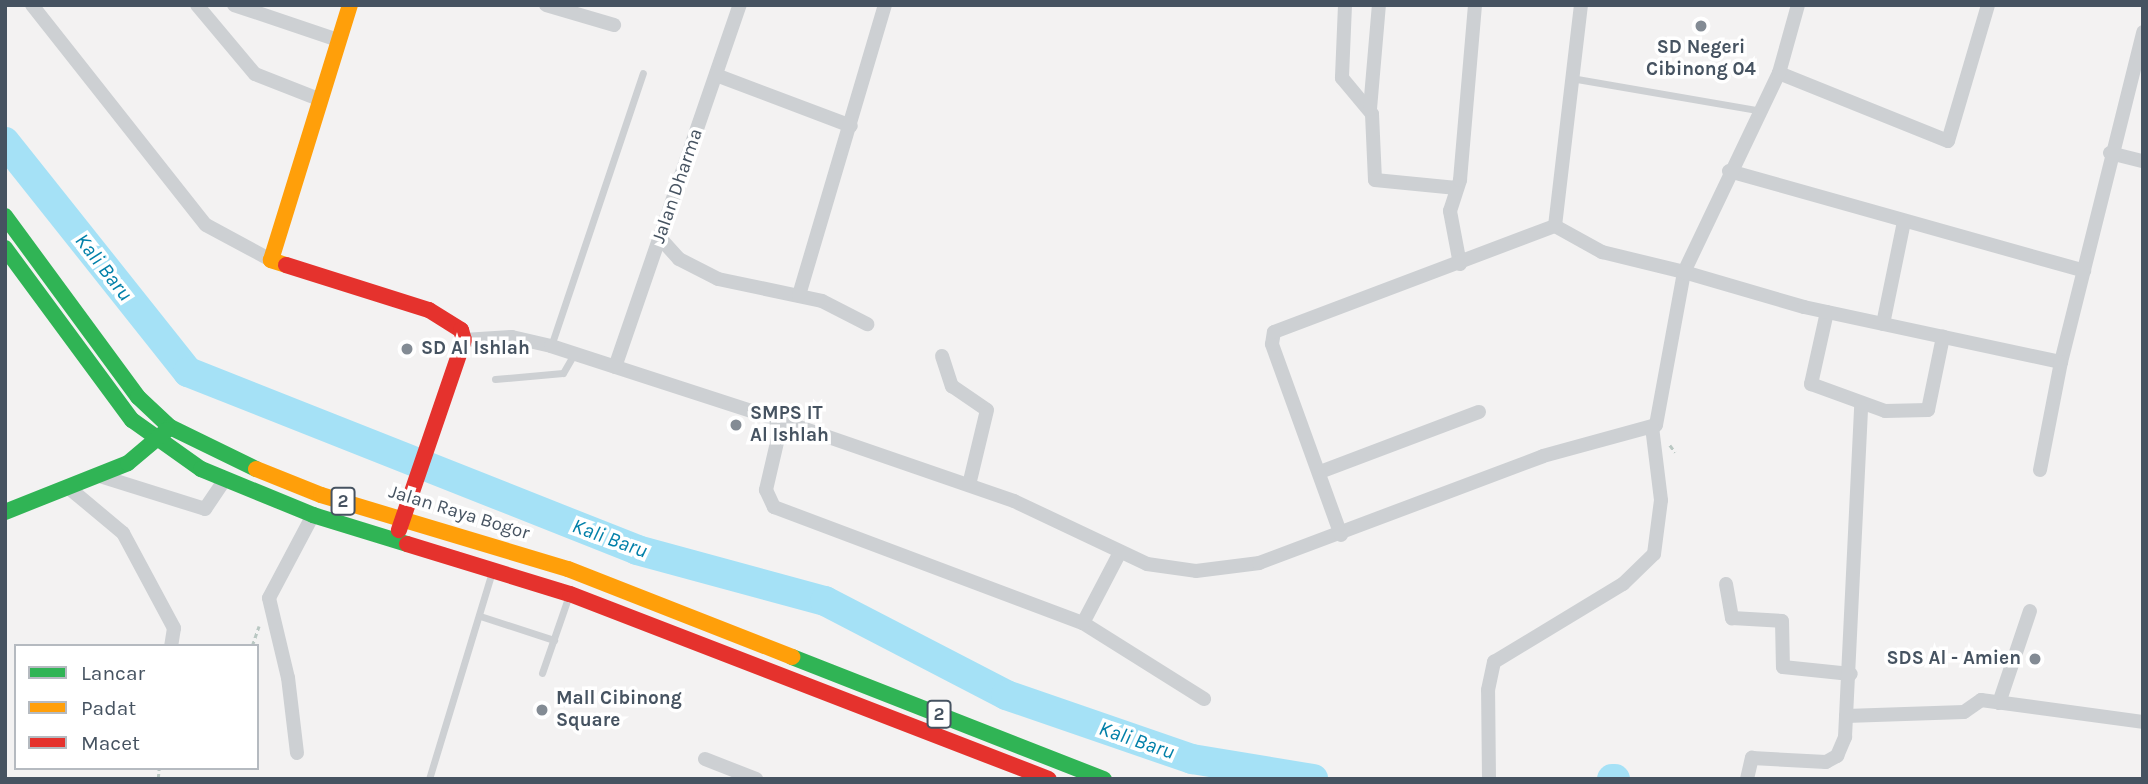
<!DOCTYPE html>
<style>
body{margin:0}
#map{position:relative;width:2148px;height:784px;overflow:hidden;background:#f3f2f2;font-family:Karla,sans-serif}
div>[style]{position:absolute}
.river>*{height:30px;margin:-15px;padding:0 15px;transform-origin:15px;border-radius:15px;background:#a5e1f6}
.path>*{height:2.5px;margin-top:-1.25px;transform-origin:0;background:repeating-linear-gradient(90deg,#bac8c3 0 5px,transparent 0 8.5px)}
.lane>*{height:7px;margin:-3.5px;padding:0 3.5px;transform-origin:3.5px;border-radius:3.5px;background:#cdd0d3}
.street>*{height:14px;margin:-7px;padding:0 7px;transform-origin:7px;border-radius:7px;background:#cdd0d3}
.fast>*{height:16px;margin:-8px;padding:0 8px;transform-origin:8px;border-radius:8px;background:#30b455}
.slow>*{height:16px;margin:-8px;padding:0 8px;transform-origin:8px;border-radius:8px;background:#ff9f0a}
.jam>*{height:16px;margin:-8px;padding:0 8px;transform-origin:8px;border-radius:8px;background:#e5322d}
.dots>*{width:19px;height:19px;translate:-50% -50%;box-sizing:border-box;border:4px solid #fff;border-radius:50%}
span{translate:-50% -50%;white-space:nowrap;text-align:center;line-height:1.15;-webkit-text-stroke:7px #fff;paint-order:stroke}
.shield-label span{padding:2px 5px;background:#fff;border:2px solid;border-radius:5px;-webkit-text-stroke-width:0}
.shield-label{font-size:18px;color:#465361;font-weight:700}
.poi-label{font-size:19px;color:#465361;font-weight:700}
.left{translate:0 -50%;text-align:left}
.right{translate:-100% -50%;text-align:right}
.street-label{font-size:19px;color:#465361}
.water-label{font-size:21px;color:#0280a9;font-style:italic}
.frame{position:absolute;inset:0;border:7px solid #465361;pointer-events:none}
.legend{position:absolute;left:14px;top:644px;width:245px;height:126px;box-sizing:border-box;background:#fff;border:2px solid #b5bac0;margin:0;padding:9px 12px;list-style:none;font-size:21px;color:#465361}
.legend li{display:flex;align-items:center;gap:14px;height:35px}
.legend b{width:35px;border:2px solid #b5bac0}
</style>
<div id="map">
<div class="river">
<div style="left:5px;top:142px;width:294px;rotate:51.5deg"></div>
<div style="left:188px;top:372px;width:483px;rotate:21.6deg"></div>
<div style="left:637px;top:550px;width:195px;rotate:15.2deg"></div>
<div style="left:825px;top:601px;width:204px;rotate:27.4deg"></div>
<div style="left:1006px;top:695px;width:197px;rotate:19deg"></div>
<div style="left:1192px;top:759px;width:123px;rotate:9.4deg"></div>
<div style="left:1612px;top:779px;width:3px"></div>
</div>
<div class="path">
<div style="left:1670px;top:445px;width:9px;rotate:54deg"></div>
<div style="left:252px;top:646px;width:21px;rotate:-71deg"></div>
<div style="left:158px;top:779px;width:11px;rotate:-85deg"></div>
</div>
<div class="lane">
<div style="left:1571px;top:78px;width:189px;rotate:9.8deg"></div>
<div style="left:551px;top:346px;width:288px;rotate:-71.4deg"></div>
<div style="left:495px;top:379px;width:68px;rotate:-5deg"></div>
<div style="left:563px;top:373px;width:22px;rotate:-60deg"></div>
<div style="left:480px;top:616px;width:78px;rotate:18deg"></div>
<div style="left:542px;top:673px;width:79px;rotate:-70.9deg"></div>
<div style="left:429px;top:779px;width:213px;rotate:-73.1deg"></div>
</div>
<div class="street">
<div style="left:32px;top:5px;width:280px;rotate:51.7deg"></div>
<div style="left:206px;top:225px;width:74px;rotate:28.3deg"></div>
<div style="left:197px;top:5px;width:90px;rotate:50deg"></div>
<div style="left:255px;top:74px;width:71px;rotate:21.5deg"></div>
<div style="left:234px;top:5px;width:110px;rotate:18.6deg"></div>
<div style="left:546px;top:5px;width:71px;rotate:16.4deg"></div>
<div style="left:1345px;top:5px;width:73px;rotate:92.4deg"></div>
<div style="left:1342px;top:78px;width:47px;rotate:50.2deg"></div>
<div style="left:1372px;top:114px;width:66px;rotate:87.4deg"></div>
<div style="left:1375px;top:180px;width:82px;rotate:5.6deg"></div>
<div style="left:1779px;top:73px;width:182px;rotate:21.9deg"></div>
<div style="left:1948px;top:141px;width:142px;rotate:-73.6deg"></div>
<div style="left:716px;top:75px;width:144px;rotate:20.7deg"></div>
<div style="left:1370px;top:109px;width:104px;rotate:-85.1deg"></div>
<div style="left:2110px;top:153px;width:34px;rotate:14deg"></div>
<div style="left:1729px;top:171px;width:369px;rotate:15.7deg"></div>
<div style="left:1555px;top:226px;width:54px;rotate:29deg"></div>
<div style="left:1602px;top:252px;width:84px;rotate:13.7deg"></div>
<div style="left:1684px;top:272px;width:221px;rotate:-64.5deg"></div>
<div style="left:1779px;top:73px;width:71px;rotate:-74.4deg"></div>
<div style="left:660px;top:238px;width:28px;rotate:48deg"></div>
<div style="left:679px;top:259px;width:44px;rotate:27.1deg"></div>
<div style="left:718px;top:279px;width:106px;rotate:11.9deg"></div>
<div style="left:822px;top:301px;width:51px;rotate:27.1deg"></div>
<div style="left:1460px;top:264px;width:54px;rotate:-100.7deg"></div>
<div style="left:1450px;top:211px;width:33px;rotate:-72deg"></div>
<div style="left:1460px;top:180px;width:176px;rotate:-85.1deg"></div>
<div style="left:799px;top:295px;width:302px;rotate:-73.5deg"></div>
<div style="left:1827px;top:312px;width:74px;rotate:102.5deg"></div>
<div style="left:1811px;top:384px;width:79px;rotate:20deg"></div>
<div style="left:1885px;top:411px;width:43px;rotate:-1.3deg"></div>
<div style="left:1928px;top:410px;width:75px;rotate:-78.4deg"></div>
<div style="left:1883px;top:324px;width:104px;rotate:-78.4deg"></div>
<div style="left:464px;top:340px;width:48px;rotate:-3.6deg"></div>
<div style="left:512px;top:337px;width:40px;rotate:13deg"></div>
<div style="left:551px;top:346px;width:243px;rotate:18deg"></div>
<div style="left:782px;top:421px;width:245px;rotate:19deg"></div>
<div style="left:1014px;top:501px;width:147px;rotate:25.3deg"></div>
<div style="left:1147px;top:564px;width:49px;rotate:8.1deg"></div>
<div style="left:1196px;top:571px;width:64px;rotate:-7.2deg"></div>
<div style="left:1259px;top:563px;width:303px;rotate:-20.6deg"></div>
<div style="left:1543px;top:456px;width:117px;rotate:-15.3deg"></div>
<div style="left:1656px;top:425px;width:156px;rotate:-79.6deg"></div>
<div style="left:1684px;top:272px;width:125px;rotate:16.3deg"></div>
<div style="left:1804px;top:307px;width:263px;rotate:12.1deg"></div>
<div style="left:2061px;top:362px;width:340px;rotate:-76deg"></div>
<div style="left:942px;top:356px;width:32px;rotate:72deg"></div>
<div style="left:952px;top:386px;width:42px;rotate:34.4deg"></div>
<div style="left:987px;top:410px;width:77px;rotate:103.5deg"></div>
<div style="left:615px;top:367px;width:383px;rotate:-71deg"></div>
<div style="left:782px;top:421px;width:71px;rotate:103.1deg"></div>
<div style="left:766px;top:490px;width:19px;rotate:65deg"></div>
<div style="left:774px;top:507px;width:330px;rotate:20.6deg"></div>
<div style="left:1083px;top:623px;width:143px;rotate:32.1deg"></div>
<div style="left:2040px;top:470px;width:110px;rotate:-79deg"></div>
<div style="left:1320px;top:472px;width:170px;rotate:-20.7deg"></div>
<div style="left:100px;top:476px;width:110px;rotate:17.4deg"></div>
<div style="left:205px;top:509px;width:36px;rotate:-56deg"></div>
<div style="left:69px;top:488px;width:70px;rotate:39.8deg"></div>
<div style="left:123px;top:533px;width:108px;rotate:61.8deg"></div>
<div style="left:174px;top:628px;width:18px;rotate:99deg"></div>
<div style="left:1341px;top:535px;width:203px;rotate:-109.9deg"></div>
<div style="left:1272px;top:344px;width:12px;rotate:-81deg"></div>
<div style="left:1274px;top:332px;width:300px;rotate:-20.7deg"></div>
<div style="left:1555px;top:226px;width:223px;rotate:-83.3deg"></div>
<div style="left:1726px;top:584px;width:35px;rotate:80deg"></div>
<div style="left:1732px;top:618px;width:50px;rotate:3.4deg"></div>
<div style="left:1782px;top:621px;width:46px;rotate:88.8deg"></div>
<div style="left:1783px;top:667px;width:68px;rotate:5.9deg"></div>
<div style="left:1083px;top:623px;width:78px;rotate:-62.4deg"></div>
<div style="left:1999px;top:703px;width:97px;rotate:-71.4deg"></div>
<div style="left:1846px;top:716px;width:118px;rotate:-1.9deg"></div>
<div style="left:1964px;top:712px;width:21px;rotate:-35deg"></div>
<div style="left:1981px;top:700px;width:163px;rotate:7.7deg"></div>
<div style="left:297px;top:753px;width:76px;rotate:-96.8deg"></div>
<div style="left:288px;top:678px;width:82px;rotate:-103.4deg"></div>
<div style="left:269px;top:598px;width:94px;rotate:-62.1deg"></div>
<div style="left:705px;top:759px;width:55px;rotate:21.4deg"></div>
<div style="left:1489px;top:779px;width:89px;rotate:-90.6deg"></div>
<div style="left:1488px;top:690px;width:29px;rotate:-78deg"></div>
<div style="left:1494px;top:662px;width:151px;rotate:-31.2deg"></div>
<div style="left:1623px;top:584px;width:43px;rotate:-44.1deg"></div>
<div style="left:1654px;top:554px;width:54px;rotate:-82.6deg"></div>
<div style="left:1661px;top:500px;width:74px;rotate:-97deg"></div>
<div style="left:1747px;top:779px;width:22px;rotate:-77deg"></div>
<div style="left:1752px;top:758px;width:74px;rotate:3.1deg"></div>
<div style="left:1826px;top:762px;width:13px;rotate:-29deg"></div>
<div style="left:1837px;top:756px;width:21px;rotate:-67deg"></div>
<div style="left:1845px;top:737px;width:332px;rotate:-87.2deg"></div>
</div>
<div class="fast">
<div style="left:5px;top:216px;width:225px;rotate:53.7deg"></div>
<div style="left:138px;top:397px;width:44px;rotate:43.2deg"></div>
<div style="left:170px;top:427px;width:96px;rotate:26deg"></div>
<div style="left:5px;top:248px;width:214px;rotate:53.6deg"></div>
<div style="left:132px;top:420px;width:85px;rotate:35.4deg"></div>
<div style="left:201px;top:469px;width:121px;rotate:22.3deg"></div>
<div style="left:313px;top:515px;width:98px;rotate:17.1deg"></div>
<div style="left:5px;top:512px;width:132px;rotate:-21.7deg"></div>
<div style="left:128px;top:463px;width:51px;rotate:-40.2deg"></div>
<div style="left:792px;top:657px;width:335px;rotate:21.4deg"></div>
</div>
<div class="slow">
<div style="left:286px;top:265px;width:16px;rotate:-162deg"></div>
<div style="left:271px;top:260px;width:267px;rotate:-72.8deg"></div>
<div style="left:256px;top:469px;width:70px;rotate:21.8deg"></div>
<div style="left:321px;top:495px;width:258px;rotate:16.7deg"></div>
<div style="left:568px;top:569px;width:241px;rotate:21.4deg"></div>
</div>
<div class="jam">
<div style="left:286px;top:265px;width:150px;rotate:17.5deg"></div>
<div style="left:429px;top:310px;width:38px;rotate:32deg"></div>
<div style="left:461px;top:330px;width:10px;rotate:73deg"></div>
<div style="left:464px;top:340px;width:201px;rotate:108.9deg"></div>
<div style="left:407px;top:544px;width:170px;rotate:17.1deg"></div>
<div style="left:570px;top:594px;width:513px;rotate:21.12deg"></div>
</div>
<div class="dots">
<div style="left:1701px;top:26px;background:#838b94"></div>
<div style="left:407px;top:349px;background:#838b94"></div>
<div style="left:736px;top:425px;background:#838b94"></div>
<div style="left:2035px;top:659px;background:#838b94"></div>
<div style="left:542px;top:710px;background:#838b94"></div>
</div>
<div class="shield-label">
<span style="left:343px;top:501px">2</span>
<span style="left:939px;top:714px">2</span>
</div>
<div class="poi-label">
<span style="left:1701px;top:59px">SD Negeri<br>Cibinong 04</span>
<span class="left" style="left:421px;top:349px">SD Al Ishlah</span>
<span class="left" style="left:750px;top:425px">SMPS IT<br>Al Ishlah</span>
<span class="right" style="left:2021px;top:659px">SDS Al - Amien</span>
<span class="left" style="left:556px;top:710px">Mall Cibinong<br>Square</span>
</div>
<div class="street-label">
<span style="left:678px;top:186px;rotate:-71deg">Jalan Dharma</span>
<span style="left:459px;top:513px;rotate:17deg">Jalan Raya Bogor</span>
</div>
<div class="water-label">
<span style="left:104px;top:267px;rotate:52deg">Kali Baru</span>
<span style="left:610px;top:538px;rotate:20deg">Kali Baru</span>
<span style="left:1137px;top:740px;rotate:19deg">Kali Baru</span>
</div>
<div class="frame"></div>
<ul class="legend">
<li><b style="height:9px;background:#30b455"></b>Lancar</li>
<li><b style="height:9px;background:#ff9f0a"></b>Padat</li>
<li><b style="height:9px;background:#e5322d"></b>Macet</li>
</ul>
</div>
